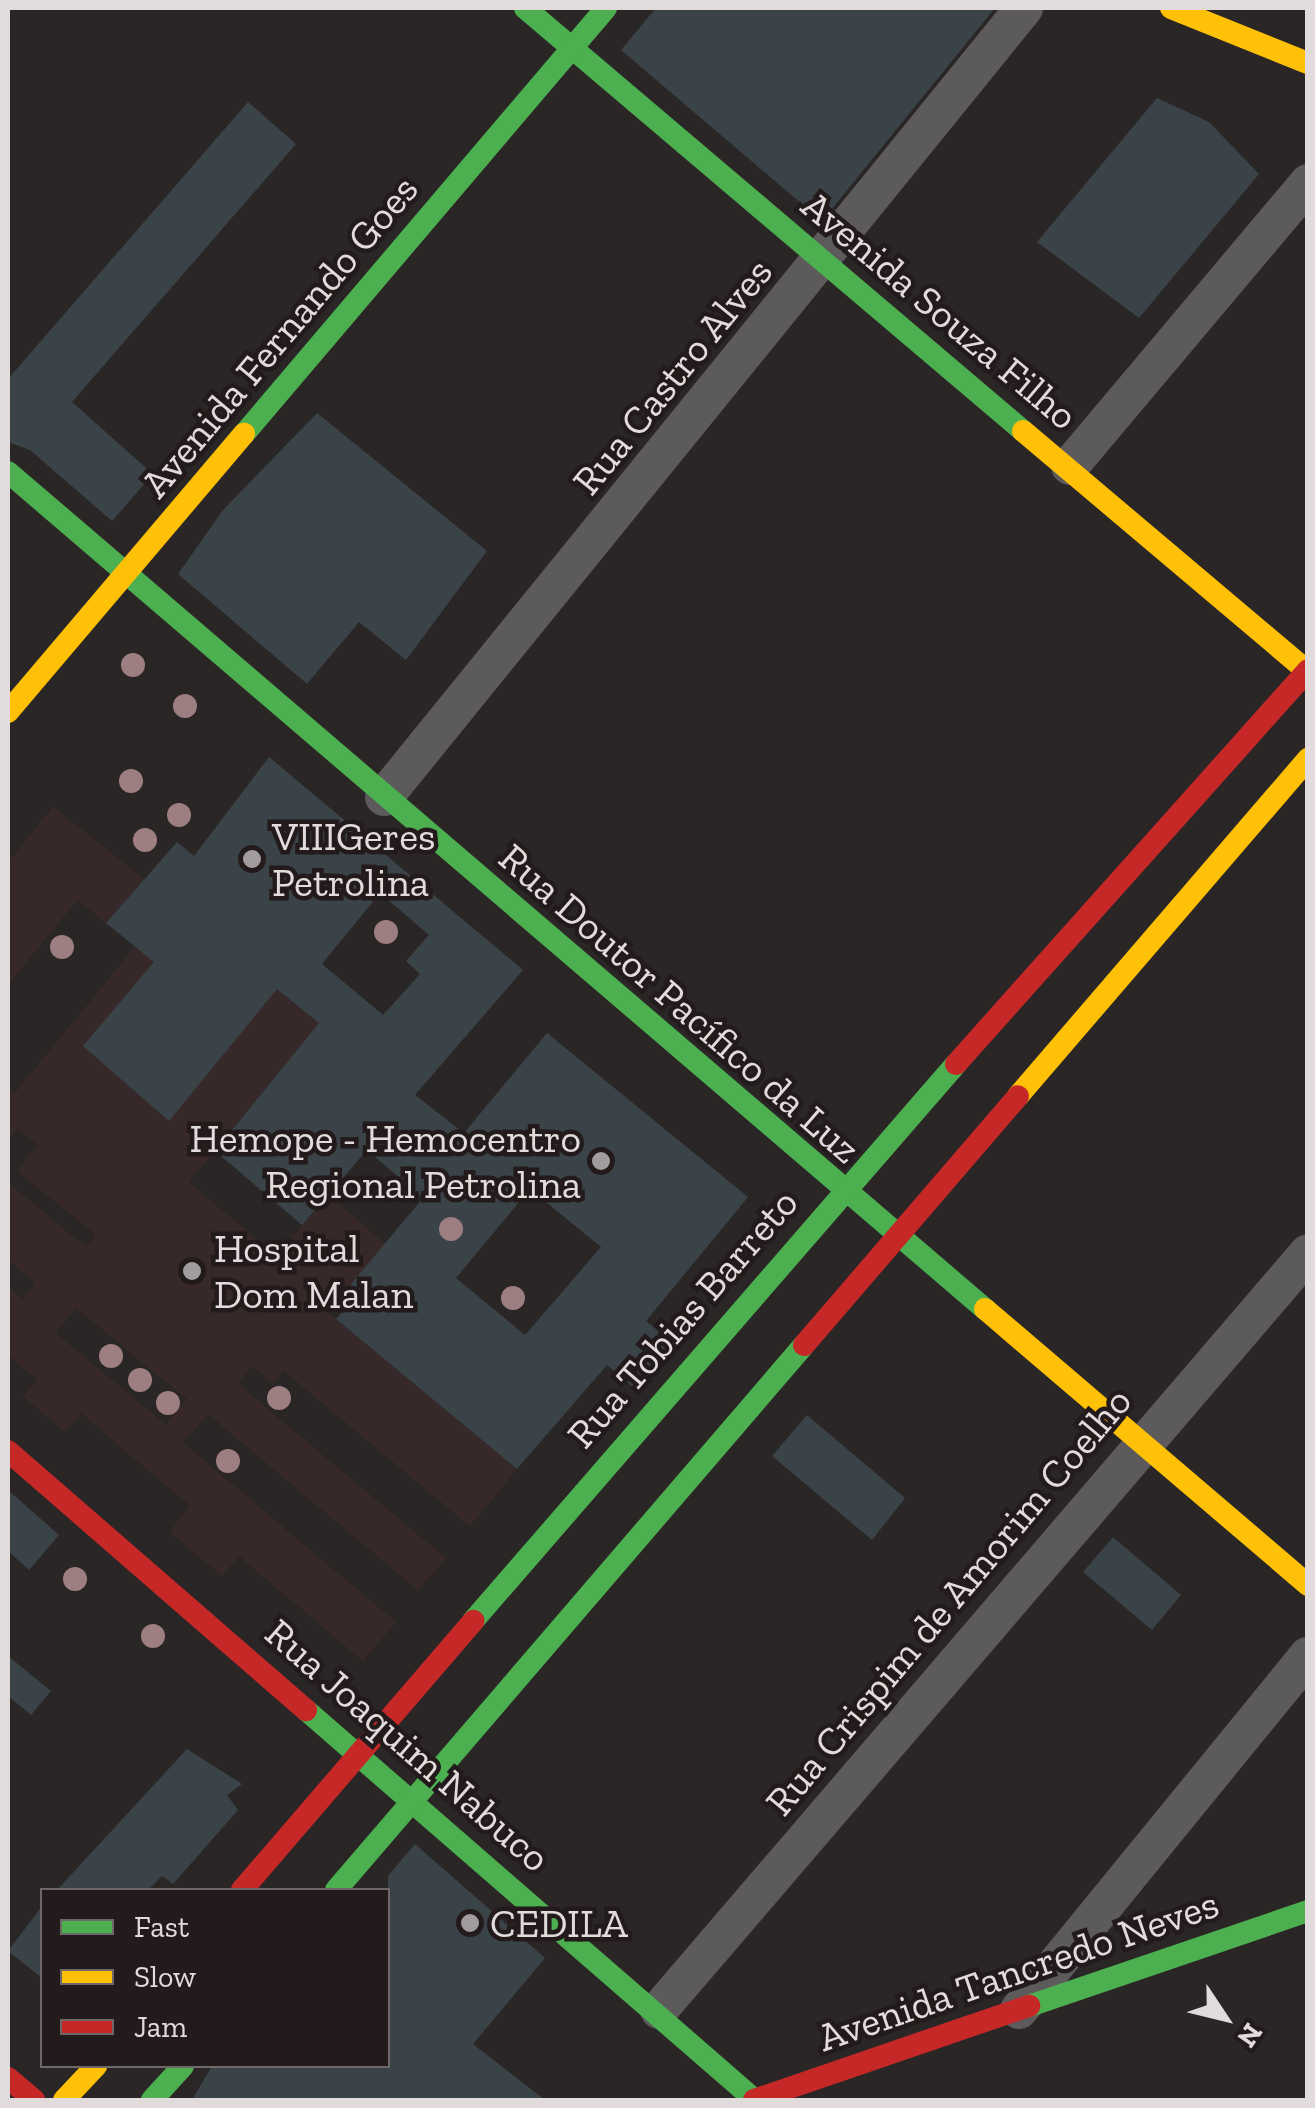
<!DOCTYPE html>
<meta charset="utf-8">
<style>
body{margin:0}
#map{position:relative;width:1315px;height:2108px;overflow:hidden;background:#2b2626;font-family:"Zilla Slab",serif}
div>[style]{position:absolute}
.built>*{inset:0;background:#37292a}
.building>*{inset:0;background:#3a4348}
.street>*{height:38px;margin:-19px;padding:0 19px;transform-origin:19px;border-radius:19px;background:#5c5a5a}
.fast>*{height:22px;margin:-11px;padding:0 11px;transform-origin:11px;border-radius:11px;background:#4caf50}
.slow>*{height:22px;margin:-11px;padding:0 11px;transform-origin:11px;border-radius:11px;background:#ffc107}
.jam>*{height:22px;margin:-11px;padding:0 11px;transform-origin:11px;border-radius:11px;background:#c62828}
.trees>*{width:24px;height:24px;margin:-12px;border-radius:50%;background:#9d7e81}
.dots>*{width:28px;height:28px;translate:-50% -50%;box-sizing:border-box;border:5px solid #231b1b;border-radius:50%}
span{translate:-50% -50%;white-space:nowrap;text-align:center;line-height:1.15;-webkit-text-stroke:9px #231b1b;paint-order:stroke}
.street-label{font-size:40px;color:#e2dbdc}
.poi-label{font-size:40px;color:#e2dbdc}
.left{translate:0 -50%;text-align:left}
.right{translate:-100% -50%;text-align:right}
.frame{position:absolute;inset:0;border:10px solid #e2dbdc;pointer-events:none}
.legend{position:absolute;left:40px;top:1888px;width:350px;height:180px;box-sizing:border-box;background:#231b1b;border:2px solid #6f6868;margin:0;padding:12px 18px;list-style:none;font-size:30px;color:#e2dbdc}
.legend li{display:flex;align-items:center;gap:20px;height:50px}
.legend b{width:50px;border:2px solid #6f6868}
.north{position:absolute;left:1175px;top:1968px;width:100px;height:100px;-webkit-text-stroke:8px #231b1b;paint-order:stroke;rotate:125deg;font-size:28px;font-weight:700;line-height:40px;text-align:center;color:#e2dbdc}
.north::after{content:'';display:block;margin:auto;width:35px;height:45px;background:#e2dbdc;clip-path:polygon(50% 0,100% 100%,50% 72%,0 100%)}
</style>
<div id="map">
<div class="built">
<div style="clip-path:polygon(53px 807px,144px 879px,106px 923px,77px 900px,8px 985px,8px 862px)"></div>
<div style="clip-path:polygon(evenodd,172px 902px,319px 1023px,189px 1182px,276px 1256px,329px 1195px,385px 1244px,327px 1312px,517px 1469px,470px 1526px,284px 1371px,273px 1383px,251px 1366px,238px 1384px,446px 1558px,418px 1590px,208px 1414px,183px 1443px,396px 1622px,363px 1661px,239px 1556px,222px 1576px,170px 1532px,189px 1505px,81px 1413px,65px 1432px,23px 1396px,37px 1380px,8px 1355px,8px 1286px,23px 1299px,36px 1284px,8px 1259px,8px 1183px,86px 1247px,96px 1235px,18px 1171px,37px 1145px,18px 1128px,8px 1140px,8px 1089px,14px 1094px,172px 902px,76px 1308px,187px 1399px,166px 1425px,55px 1333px,76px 1308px)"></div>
</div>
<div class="building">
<div style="clip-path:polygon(656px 8px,995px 8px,822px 221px,621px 50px)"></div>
<div style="clip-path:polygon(1157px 98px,1209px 122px,1259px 174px,1139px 318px,1037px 242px)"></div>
<div style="clip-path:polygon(248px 102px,296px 144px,72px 402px,153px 474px,112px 521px,30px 450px,8px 442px,8px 379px)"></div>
<div style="clip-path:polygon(317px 413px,487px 551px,406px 660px,359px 622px,307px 684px,178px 574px,223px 510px)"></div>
<div style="clip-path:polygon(evenodd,269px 757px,523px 970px,415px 1095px,464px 1133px,547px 1033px,748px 1197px,646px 1321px,671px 1342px,633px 1387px,607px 1365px,517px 1469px,336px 1319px,356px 1297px,346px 1290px,423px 1198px,367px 1150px,302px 1225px,215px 1151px,319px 1023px,277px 989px,169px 1121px,83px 1046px,154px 962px,106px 923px,177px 842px,194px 856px,269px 757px,380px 893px,429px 935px,406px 961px,420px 974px,383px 1015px,322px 964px,380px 893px,269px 757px,530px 1189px,601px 1247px,525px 1335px,456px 1278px,530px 1189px)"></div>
<div style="clip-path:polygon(807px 1415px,905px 1498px,872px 1540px,772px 1456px)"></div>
<div style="clip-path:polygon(8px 1490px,59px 1535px,29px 1570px,8px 1551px)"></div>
<div style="clip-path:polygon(1113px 1537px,1181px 1595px,1152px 1630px,1083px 1572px)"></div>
<div style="clip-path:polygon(8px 1656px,51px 1691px,31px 1715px,8px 1696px)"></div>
<div style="clip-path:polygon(187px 1749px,242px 1784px,227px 1795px,238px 1810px,173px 1884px,162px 1876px,148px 1890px,57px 1890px)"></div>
<div style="clip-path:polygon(415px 1844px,545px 1958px,473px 2044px,545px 2100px,192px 2100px,212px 2066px,388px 2066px,388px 1876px)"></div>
<div style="clip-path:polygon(42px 1906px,42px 1978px,8px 1951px)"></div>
</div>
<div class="street">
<div style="left:1070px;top:466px;width:370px;rotate:-49.9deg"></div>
<div style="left:384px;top:797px;width:1016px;rotate:-50.95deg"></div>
<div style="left:659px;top:2010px;width:997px;rotate:-49.39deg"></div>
<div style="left:1019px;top:2010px;width:457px;rotate:-50.8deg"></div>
</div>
<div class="fast">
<div style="left:525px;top:8px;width:653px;rotate:40.34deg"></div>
<div style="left:244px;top:434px;width:559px;rotate:-49.64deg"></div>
<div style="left:8px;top:472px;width:1287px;rotate:40.59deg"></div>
<div style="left:473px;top:1621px;width:737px;rotate:-49.07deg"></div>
<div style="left:306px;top:1710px;width:595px;rotate:40.98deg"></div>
<div style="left:336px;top:1890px;width:718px;rotate:-49.35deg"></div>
<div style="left:1029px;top:2006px;width:295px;rotate:-18.8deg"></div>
<div style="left:152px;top:2100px;width:46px;rotate:-47.6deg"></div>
</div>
<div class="slow">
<div style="left:1171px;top:8px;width:148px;rotate:21.9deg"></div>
<div style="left:1023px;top:431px;width:373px;rotate:40.2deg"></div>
<div style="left:8px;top:712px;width:365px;rotate:-49.7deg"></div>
<div style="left:1018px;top:1096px;width:445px;rotate:-49.3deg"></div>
<div style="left:985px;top:1309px;width:425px;rotate:40.5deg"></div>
<div style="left:64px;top:2100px;width:47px;rotate:-46.7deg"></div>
</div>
<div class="jam">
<div style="left:956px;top:1064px;width:528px;rotate:-48.22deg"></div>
<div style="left:804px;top:1345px;width:328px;rotate:-49.3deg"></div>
<div style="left:8px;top:1451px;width:395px;rotate:41deg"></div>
<div style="left:242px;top:1890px;width:355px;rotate:-49.3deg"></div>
<div style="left:8px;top:2078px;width:34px;rotate:40deg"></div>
<div style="left:754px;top:2100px;width:291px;rotate:-18.9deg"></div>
</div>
<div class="trees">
<div style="left:133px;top:665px"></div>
<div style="left:185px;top:706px"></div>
<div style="left:131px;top:781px"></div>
<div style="left:179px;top:815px"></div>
<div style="left:145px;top:840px"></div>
<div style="left:386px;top:932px"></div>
<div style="left:62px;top:947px"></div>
<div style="left:451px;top:1229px"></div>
<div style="left:513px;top:1298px"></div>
<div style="left:111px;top:1356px"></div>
<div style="left:140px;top:1380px"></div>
<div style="left:279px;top:1398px"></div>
<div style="left:168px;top:1403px"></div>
<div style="left:228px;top:1461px"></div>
<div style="left:75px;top:1579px"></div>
<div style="left:153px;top:1636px"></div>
</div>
<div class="dots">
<div style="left:252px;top:859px;background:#a29c9c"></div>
<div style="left:601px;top:1161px;background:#a29c9c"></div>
<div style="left:192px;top:1271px;background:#a29c9c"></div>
<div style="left:470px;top:1923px;background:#a29c9c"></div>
</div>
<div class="street-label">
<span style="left:940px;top:310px;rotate:40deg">Avenida Souza Filho</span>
<span style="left:279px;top:336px;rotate:-50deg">Avenida Fernando Goes</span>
<span style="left:672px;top:376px;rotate:-51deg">Rua Castro Alves</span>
<span style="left:680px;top:1003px;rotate:41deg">Rua Doutor Pacífico da Luz</span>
<span style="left:682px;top:1318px;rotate:-49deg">Rua Tobias Barreto</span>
<span style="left:948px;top:1601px;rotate:-50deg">Rua Crispim de Amorim Coelho</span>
<span style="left:408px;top:1745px;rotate:41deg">Rua Joaquim Nabuco</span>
<span style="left:1018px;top:1970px;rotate:-19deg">Avenida Tancredo Neves</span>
</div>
<div class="poi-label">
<span class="left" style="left:272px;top:859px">VIIIGeres<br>Petrolina</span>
<span class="right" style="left:581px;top:1161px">Hemope - Hemocentro<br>Regional Petrolina</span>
<span class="left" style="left:214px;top:1271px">Hospital<br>Dom Malan</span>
<span class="left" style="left:490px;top:1923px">CEDILA</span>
</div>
<div class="frame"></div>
<ul class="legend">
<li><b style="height:12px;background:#4caf50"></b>Fast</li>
<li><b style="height:12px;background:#ffc107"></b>Slow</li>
<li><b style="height:12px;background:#c62828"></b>Jam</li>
</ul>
<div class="north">N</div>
</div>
